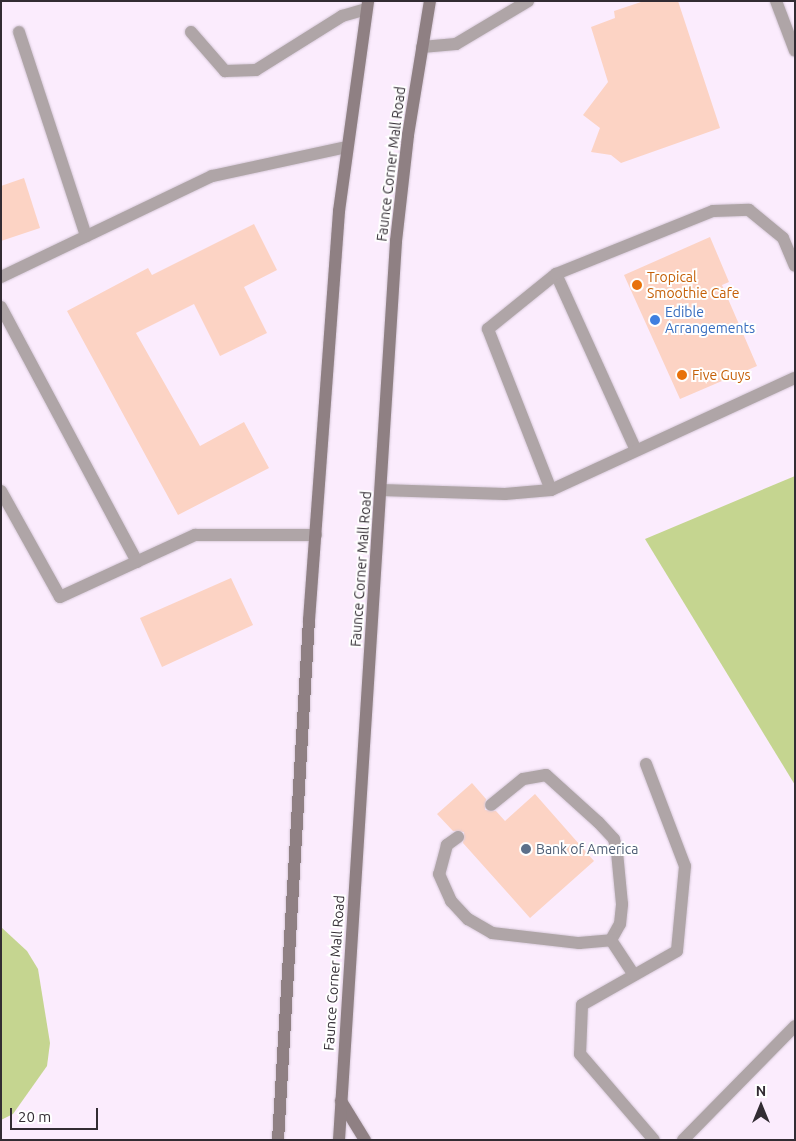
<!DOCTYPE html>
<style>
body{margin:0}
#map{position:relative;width:796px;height:1141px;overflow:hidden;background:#fbecfd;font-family:Ubuntu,sans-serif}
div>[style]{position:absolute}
.green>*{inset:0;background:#c5d590}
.building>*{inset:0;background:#fcd3c4}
.roads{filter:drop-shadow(0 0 1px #d7c9d9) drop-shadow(0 0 1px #d7c9d9)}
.service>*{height:12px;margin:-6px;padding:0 6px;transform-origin:6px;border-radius:6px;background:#afa5a7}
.minor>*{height:12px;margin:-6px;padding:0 6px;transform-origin:6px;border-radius:6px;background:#afa5a7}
.secondary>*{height:12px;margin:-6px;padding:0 6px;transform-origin:6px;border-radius:6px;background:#8f8083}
.dots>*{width:14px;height:14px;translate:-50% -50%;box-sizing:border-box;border:2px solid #fff;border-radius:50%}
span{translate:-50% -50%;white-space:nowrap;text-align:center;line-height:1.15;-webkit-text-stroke:4px #fff;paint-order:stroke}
.street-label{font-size:14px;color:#322c33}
.food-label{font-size:14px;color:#c56008}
.left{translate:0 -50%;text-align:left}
.shop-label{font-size:14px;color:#366cbe}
.service-label{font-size:14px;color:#4e5e75}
.frame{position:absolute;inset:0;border:2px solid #322c33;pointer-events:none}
.north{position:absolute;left:736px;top:1081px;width:50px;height:50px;-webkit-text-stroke:4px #fff;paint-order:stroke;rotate:0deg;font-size:14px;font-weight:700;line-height:20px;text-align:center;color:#322c33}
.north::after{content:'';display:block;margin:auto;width:18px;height:22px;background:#322c33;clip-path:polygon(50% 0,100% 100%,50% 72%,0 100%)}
.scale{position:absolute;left:10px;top:1108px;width:88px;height:22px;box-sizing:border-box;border:2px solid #322c33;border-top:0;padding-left:6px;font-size:15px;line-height:18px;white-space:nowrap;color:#322c33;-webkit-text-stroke:4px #fff;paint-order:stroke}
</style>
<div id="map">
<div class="green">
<div style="clip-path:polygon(795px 476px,795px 785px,645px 539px)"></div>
<div style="clip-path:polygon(1px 927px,27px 951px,38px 969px,50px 1043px,47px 1066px,13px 1114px,1px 1120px)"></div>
</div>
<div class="building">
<div style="clip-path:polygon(644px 1px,678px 1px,720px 128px,621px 163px,611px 155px,591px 152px,600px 128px,583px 115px,608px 82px,591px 27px,615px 18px,614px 11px)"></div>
<div style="clip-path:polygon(24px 178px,40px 228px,1px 241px,1px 186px)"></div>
<div style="clip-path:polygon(254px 224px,277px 270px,244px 287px,267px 333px,220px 356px,194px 304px,136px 333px,200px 446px,244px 422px,269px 468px,178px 515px,67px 311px,148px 268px,152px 275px)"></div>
<div style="clip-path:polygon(710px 237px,729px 282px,722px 285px,757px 366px,680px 399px,624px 275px)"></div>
<div style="clip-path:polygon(231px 578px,253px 625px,162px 667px,140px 618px)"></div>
<div style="clip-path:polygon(472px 783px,486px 799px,485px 810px,496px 811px,505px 821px,535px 794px,594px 861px,530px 918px,463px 843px,464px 832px,453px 831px,437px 814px)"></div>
</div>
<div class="roads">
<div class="service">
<div style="left:19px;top:32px;width:215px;rotate:71.8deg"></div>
<div style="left:191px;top:32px;width:52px;rotate:48.9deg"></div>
<div style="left:225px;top:71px;width:31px;rotate:-2deg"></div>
<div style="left:256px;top:70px;width:102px;rotate:-32.1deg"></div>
<div style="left:342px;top:16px;width:25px;rotate:-16deg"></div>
<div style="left:422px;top:47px;width:34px;rotate:-5deg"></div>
<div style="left:456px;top:44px;width:84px;rotate:-30.8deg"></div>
<div style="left:556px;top:274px;width:193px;rotate:65.6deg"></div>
<div style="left:1px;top:277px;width:234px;rotate:-25.6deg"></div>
<div style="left:212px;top:176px;width:137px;rotate:-12.2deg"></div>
<div style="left:1px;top:307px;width:289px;rotate:61.9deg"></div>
<div style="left:381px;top:490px;width:124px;rotate:1.8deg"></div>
<div style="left:505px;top:494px;width:46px;rotate:-5deg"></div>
<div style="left:551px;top:490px;width:268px;rotate:-24.7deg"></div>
<div style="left:551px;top:490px;width:173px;rotate:-111.4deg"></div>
<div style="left:488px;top:329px;width:87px;rotate:-39deg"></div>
<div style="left:556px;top:274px;width:169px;rotate:-21.9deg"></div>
<div style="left:713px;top:211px;width:36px;rotate:-2deg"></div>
<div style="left:749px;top:210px;width:44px;rotate:39.5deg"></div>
<div style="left:783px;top:238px;width:30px;rotate:67deg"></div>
<div style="left:1px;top:491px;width:121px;rotate:60.9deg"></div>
<div style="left:60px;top:597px;width:149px;rotate:-24.7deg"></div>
<div style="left:195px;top:535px;width:121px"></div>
<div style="left:646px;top:764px;width:109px;rotate:69.1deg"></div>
<div style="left:685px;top:866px;width:85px;rotate:95.4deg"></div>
<div style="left:677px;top:951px;width:109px;rotate:150.4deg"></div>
<div style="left:582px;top:1005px;width:49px;rotate:92.3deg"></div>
<div style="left:580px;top:1054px;width:113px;rotate:49.3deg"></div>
<div style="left:458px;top:837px;width:14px;rotate:144deg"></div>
<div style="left:447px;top:845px;width:30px;rotate:105deg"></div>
<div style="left:439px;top:874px;width:30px;rotate:66deg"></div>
<div style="left:451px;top:901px;width:25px;rotate:47deg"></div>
<div style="left:468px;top:919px;width:28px;rotate:30deg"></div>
<div style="left:492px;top:933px;width:88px;rotate:6.6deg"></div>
<div style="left:579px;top:943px;width:32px;rotate:-5deg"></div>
<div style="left:611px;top:940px;width:18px;rotate:-61deg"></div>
<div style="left:620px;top:924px;width:20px;rotate:-84deg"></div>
<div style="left:622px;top:904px;width:52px;rotate:-95.5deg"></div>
<div style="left:617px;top:852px;width:13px;rotate:-103deg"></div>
<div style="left:614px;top:839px;width:23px;rotate:-133deg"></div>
<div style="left:598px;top:822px;width:70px;rotate:-137.9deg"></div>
<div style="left:546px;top:775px;width:23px;rotate:170deg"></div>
<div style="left:523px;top:779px;width:41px;rotate:140.9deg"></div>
<div style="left:611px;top:940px;width:42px;rotate:56.7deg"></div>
</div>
<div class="minor">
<div style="left:776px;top:1px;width:53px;rotate:69.2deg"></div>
<div style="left:683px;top:1140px;width:160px;rotate:-45.5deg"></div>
</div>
<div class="secondary">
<div style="left:341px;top:1101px;width:46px;rotate:58.4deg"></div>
<div style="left:278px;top:1140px;width:521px;rotate:-86.59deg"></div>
<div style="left:309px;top:620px;width:410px;rotate:-85.8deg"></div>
<div style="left:339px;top:211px;width:212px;rotate:-82.1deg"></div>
<div style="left:339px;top:1140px;width:901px;rotate:-86.37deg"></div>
<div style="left:396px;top:241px;width:107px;rotate:-83.5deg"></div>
<div style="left:408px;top:135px;width:136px;rotate:-80.7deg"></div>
</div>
</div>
<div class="dots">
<div style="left:637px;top:285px;background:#e8710a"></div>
<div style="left:655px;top:320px;background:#3f7fe0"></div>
<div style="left:682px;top:375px;background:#e8710a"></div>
<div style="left:526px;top:849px;background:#5c6f8a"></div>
</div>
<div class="street-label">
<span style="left:391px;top:164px;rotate:-83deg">Faunce Corner Mall Road</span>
<span style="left:361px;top:569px;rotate:-86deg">Faunce Corner Mall Road</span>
<span style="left:334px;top:973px;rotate:-86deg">Faunce Corner Mall Road</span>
</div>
<div class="food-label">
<span class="left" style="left:647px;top:285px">Tropical<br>Smoothie Cafe</span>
<span class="left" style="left:692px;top:375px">Five Guys</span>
</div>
<div class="shop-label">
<span class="left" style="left:665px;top:320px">Edible<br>Arrangements</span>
</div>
<div class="service-label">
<span class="left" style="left:536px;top:849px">Bank of America</span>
</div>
<div class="frame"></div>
<div class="north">N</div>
<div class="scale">20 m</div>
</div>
